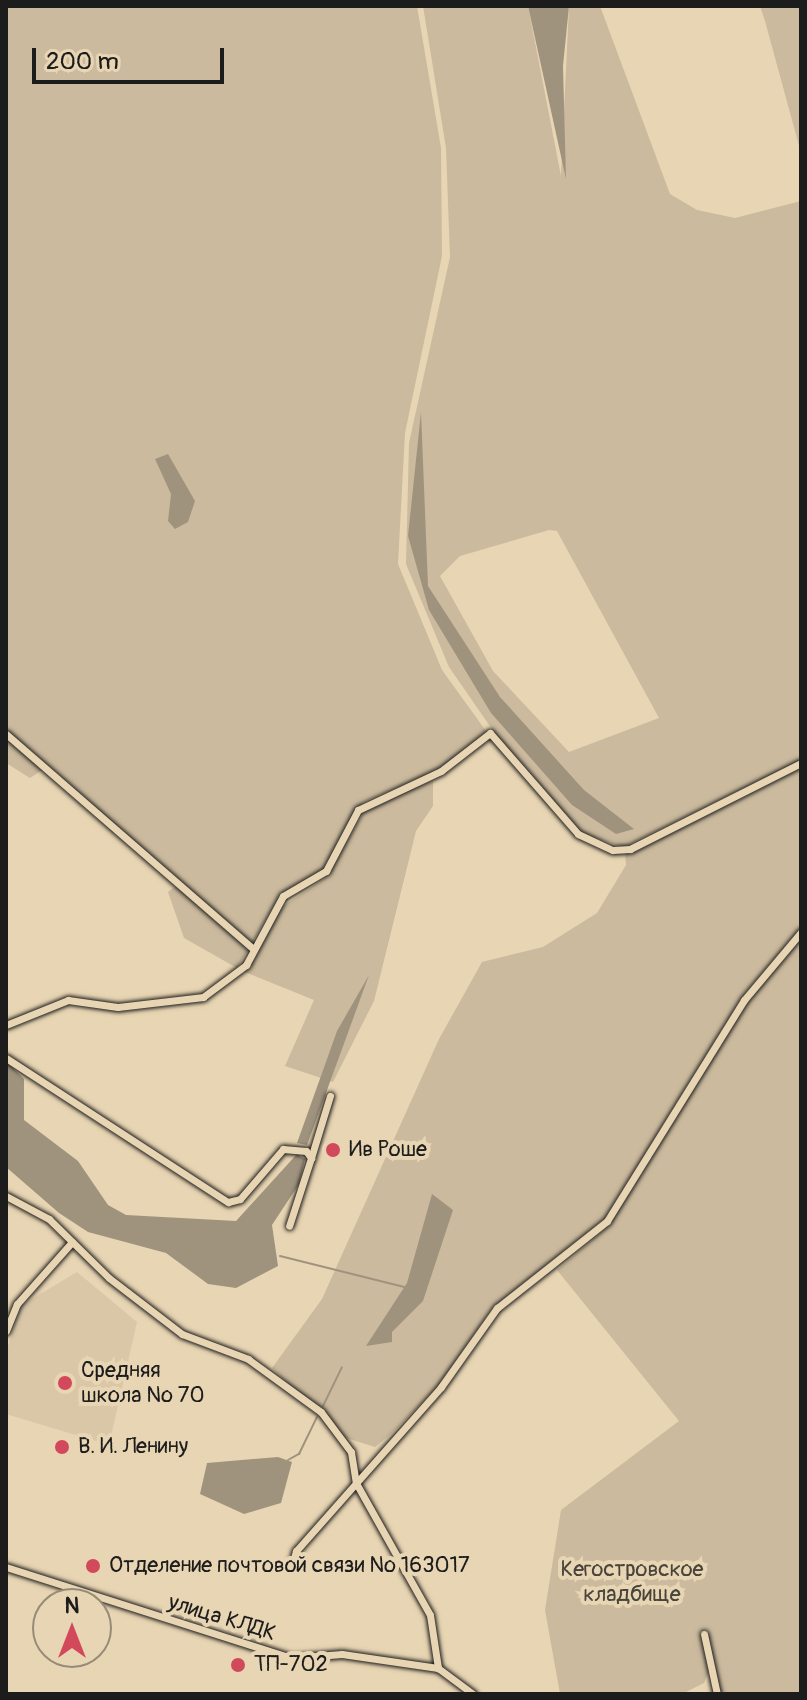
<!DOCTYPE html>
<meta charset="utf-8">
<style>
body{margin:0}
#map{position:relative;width:807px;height:1700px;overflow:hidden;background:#e8d5b3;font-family:Pangolin,sans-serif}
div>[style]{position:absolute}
.built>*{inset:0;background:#d9c7a8}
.green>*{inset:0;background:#cbba9d}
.water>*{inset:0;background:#a0937e}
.stream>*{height:2px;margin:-1px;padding:0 1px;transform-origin:1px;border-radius:1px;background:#a0937e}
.roads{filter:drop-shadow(0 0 2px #1c1c1c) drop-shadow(0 0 2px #1c1c1c)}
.minor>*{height:7px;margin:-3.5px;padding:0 3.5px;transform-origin:3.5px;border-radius:3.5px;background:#e8d5b3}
.dots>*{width:22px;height:22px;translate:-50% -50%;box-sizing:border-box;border:4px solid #e8d5b3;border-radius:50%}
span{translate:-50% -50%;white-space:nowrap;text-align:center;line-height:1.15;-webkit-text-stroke:8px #e8d5b3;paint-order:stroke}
.poi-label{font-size:22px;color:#1c1c1c}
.left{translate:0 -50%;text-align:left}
.park-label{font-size:22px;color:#48443c}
.street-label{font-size:22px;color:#1c1c1c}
.frame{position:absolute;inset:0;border:8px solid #1c1c1c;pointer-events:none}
.north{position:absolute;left:32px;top:1588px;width:80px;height:80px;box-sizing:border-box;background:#e8d5b3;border:2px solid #968b77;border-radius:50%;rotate:0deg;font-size:22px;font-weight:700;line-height:32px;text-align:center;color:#1c1c1c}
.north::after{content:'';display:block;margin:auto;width:28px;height:36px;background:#d1495b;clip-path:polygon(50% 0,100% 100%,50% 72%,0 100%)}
.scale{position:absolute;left:32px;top:48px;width:192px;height:36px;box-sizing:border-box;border:4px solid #1c1c1c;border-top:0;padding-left:10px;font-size:24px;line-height:28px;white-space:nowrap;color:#1c1c1c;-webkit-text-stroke:6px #e8d5b3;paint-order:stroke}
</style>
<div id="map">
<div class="built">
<div style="clip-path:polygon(77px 1272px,137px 1322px,109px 1445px,6px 1414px,6px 1352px,22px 1305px)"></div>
</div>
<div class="green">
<div style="clip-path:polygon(6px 6px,417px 6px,441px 148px,442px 256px,405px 433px,398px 564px,442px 670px,486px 731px,440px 769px,363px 802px,324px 872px,280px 895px,237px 968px,184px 938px,168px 892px,177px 885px,44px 769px,30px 778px,6px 763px)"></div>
<div style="clip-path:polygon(evenodd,423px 6px,528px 6px,561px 176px,569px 6px,600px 6px,670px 194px,697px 210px,735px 218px,801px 201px,801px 760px,623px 847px,579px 832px,494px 732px,449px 667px,406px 564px,409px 443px,450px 257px,446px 148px,423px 6px,549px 530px,557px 531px,659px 718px,569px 752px,493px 671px,440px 576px,460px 556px,549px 530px)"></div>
<div style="clip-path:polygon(760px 6px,801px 6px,801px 153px,765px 21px)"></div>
<div style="clip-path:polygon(801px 766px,801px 927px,742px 997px,605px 1218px,492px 1308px,439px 1385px,390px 1435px,375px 1447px,343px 1437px,272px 1368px,322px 1299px,439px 1039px,482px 962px,543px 947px,597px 913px,626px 865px,625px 852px)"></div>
<div style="clip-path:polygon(433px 781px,433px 806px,416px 831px,374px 1001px,333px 1082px,285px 1066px,314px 1000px,245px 972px,279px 909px,327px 877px,367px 807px)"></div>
<div style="clip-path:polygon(801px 936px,801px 1694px,720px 1692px,709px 1671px,704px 1683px,682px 1694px,560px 1694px,545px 1610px,561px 1510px,679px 1421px,557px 1270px,609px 1226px,747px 1002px)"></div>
</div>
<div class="water">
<div style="clip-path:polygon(528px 6px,569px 6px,563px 66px,566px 179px)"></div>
<div style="clip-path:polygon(421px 412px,428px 586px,500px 697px,584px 790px,634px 829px,616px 834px,572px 805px,491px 713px,429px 610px,408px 536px)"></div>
<div style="clip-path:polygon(168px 454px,195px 501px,188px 522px,175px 529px,168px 521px,171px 494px,155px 459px)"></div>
<div style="clip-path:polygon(369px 975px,307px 1145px,297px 1143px,337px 1031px)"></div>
<div style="clip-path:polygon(6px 1061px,24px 1079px,24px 1120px,78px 1161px,108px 1205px,126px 1215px,236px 1221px,297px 1154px,305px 1159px,299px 1184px,272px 1225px,278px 1266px,236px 1288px,208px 1284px,166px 1253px,88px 1232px,59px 1213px,6px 1167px)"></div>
<div style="clip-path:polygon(432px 1194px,453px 1210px,423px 1301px,392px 1332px,392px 1342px,366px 1346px,407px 1283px)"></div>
<div style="clip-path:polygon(278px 1457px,292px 1462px,281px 1503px,244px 1514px,200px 1494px,207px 1463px)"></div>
</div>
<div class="stream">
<div style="left:280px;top:1256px;width:128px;rotate:14deg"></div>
<div style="left:323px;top:1406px;width:43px;rotate:-64deg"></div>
<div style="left:288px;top:1460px;width:13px;rotate:-29deg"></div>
<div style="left:299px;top:1454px;width:41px;rotate:-64.1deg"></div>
</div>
<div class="roads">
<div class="minor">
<div style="left:6px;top:734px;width:326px;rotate:41deg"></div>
<div style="left:6px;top:1025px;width:67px;rotate:-22deg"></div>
<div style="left:68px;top:1000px;width:50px;rotate:8deg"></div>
<div style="left:118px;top:1007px;width:86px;rotate:-6.7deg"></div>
<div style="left:203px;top:997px;width:54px;rotate:-36.7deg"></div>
<div style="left:246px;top:965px;width:78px;rotate:-61.8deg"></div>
<div style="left:283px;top:896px;width:50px;rotate:-30.2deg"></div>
<div style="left:326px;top:871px;width:69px;rotate:-62.3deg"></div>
<div style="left:358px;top:810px;width:92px;rotate:-25.2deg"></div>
<div style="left:441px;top:771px;width:62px;rotate:-37.8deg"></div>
<div style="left:490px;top:733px;width:134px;rotate:48.9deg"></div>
<div style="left:578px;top:834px;width:38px;rotate:25deg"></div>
<div style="left:613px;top:850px;width:17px;rotate:-3deg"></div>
<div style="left:630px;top:849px;width:191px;rotate:-26.7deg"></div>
<div style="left:6px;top:1058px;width:265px;rotate:33deg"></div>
<div style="left:228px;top:1202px;width:12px;rotate:-14deg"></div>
<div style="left:240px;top:1199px;width:66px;rotate:-49.3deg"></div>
<div style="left:283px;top:1149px;width:23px;rotate:5deg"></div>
<div style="left:306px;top:1151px;width:9px;rotate:54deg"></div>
<div style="left:311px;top:1158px;width:71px;rotate:107.9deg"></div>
<div style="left:311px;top:1158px;width:65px;rotate:-73deg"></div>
<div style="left:6px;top:1196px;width:49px;rotate:28.1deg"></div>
<div style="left:49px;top:1219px;width:84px;rotate:44.5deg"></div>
<div style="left:109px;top:1278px;width:92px;rotate:37.5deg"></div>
<div style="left:182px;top:1334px;width:71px;rotate:20.7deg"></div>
<div style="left:248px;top:1359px;width:90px;rotate:36deg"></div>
<div style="left:321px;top:1412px;width:50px;rotate:53.1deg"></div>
<div style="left:351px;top:1452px;width:31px;rotate:81deg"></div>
<div style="left:356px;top:1483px;width:151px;rotate:60.7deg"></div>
<div style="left:430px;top:1615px;width:54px;rotate:81.4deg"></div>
<div style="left:438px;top:1668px;width:44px;rotate:36.6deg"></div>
<div style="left:6px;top:1331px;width:29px;rotate:-68deg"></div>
<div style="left:17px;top:1304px;width:83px;rotate:-48.4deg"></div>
<div style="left:292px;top:1565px;width:15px;rotate:-74deg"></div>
<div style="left:296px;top:1551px;width:219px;rotate:-48.5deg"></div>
<div style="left:441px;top:1387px;width:97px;rotate:-54.7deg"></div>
<div style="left:497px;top:1308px;width:140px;rotate:-38.3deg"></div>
<div style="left:607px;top:1221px;width:260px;rotate:-58.2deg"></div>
<div style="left:744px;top:1000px;width:89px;rotate:-50deg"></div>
<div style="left:6px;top:1567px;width:299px;rotate:17.7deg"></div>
<div style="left:291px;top:1658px;width:51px;rotate:-4.5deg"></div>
<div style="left:342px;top:1654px;width:97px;rotate:8.3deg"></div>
<div style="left:704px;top:1634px;width:61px;rotate:77.8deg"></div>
</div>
</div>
<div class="dots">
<div style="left:333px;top:1150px;background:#d1495b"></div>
<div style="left:65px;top:1383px;background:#d1495b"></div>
<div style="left:62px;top:1447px;background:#d1495b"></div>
<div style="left:93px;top:1566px;background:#d1495b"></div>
<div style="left:238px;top:1665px;background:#d1495b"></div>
</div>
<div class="poi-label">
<span class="left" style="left:349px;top:1150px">Ив Роше</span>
<span class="left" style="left:81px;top:1383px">Средняя<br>школа № 70</span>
<span class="left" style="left:78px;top:1447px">В. И. Ленину</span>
<span class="left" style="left:109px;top:1566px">Отделение почтовой связи № 163017</span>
<span class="left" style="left:254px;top:1665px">ТП-702</span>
</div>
<div class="park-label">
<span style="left:632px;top:1582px">Кегостровское<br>кладбище</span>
</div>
<div class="street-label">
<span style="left:222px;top:1618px;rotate:17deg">улица КЛДК</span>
</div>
<div class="frame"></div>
<div class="north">N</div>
<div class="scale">200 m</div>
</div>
